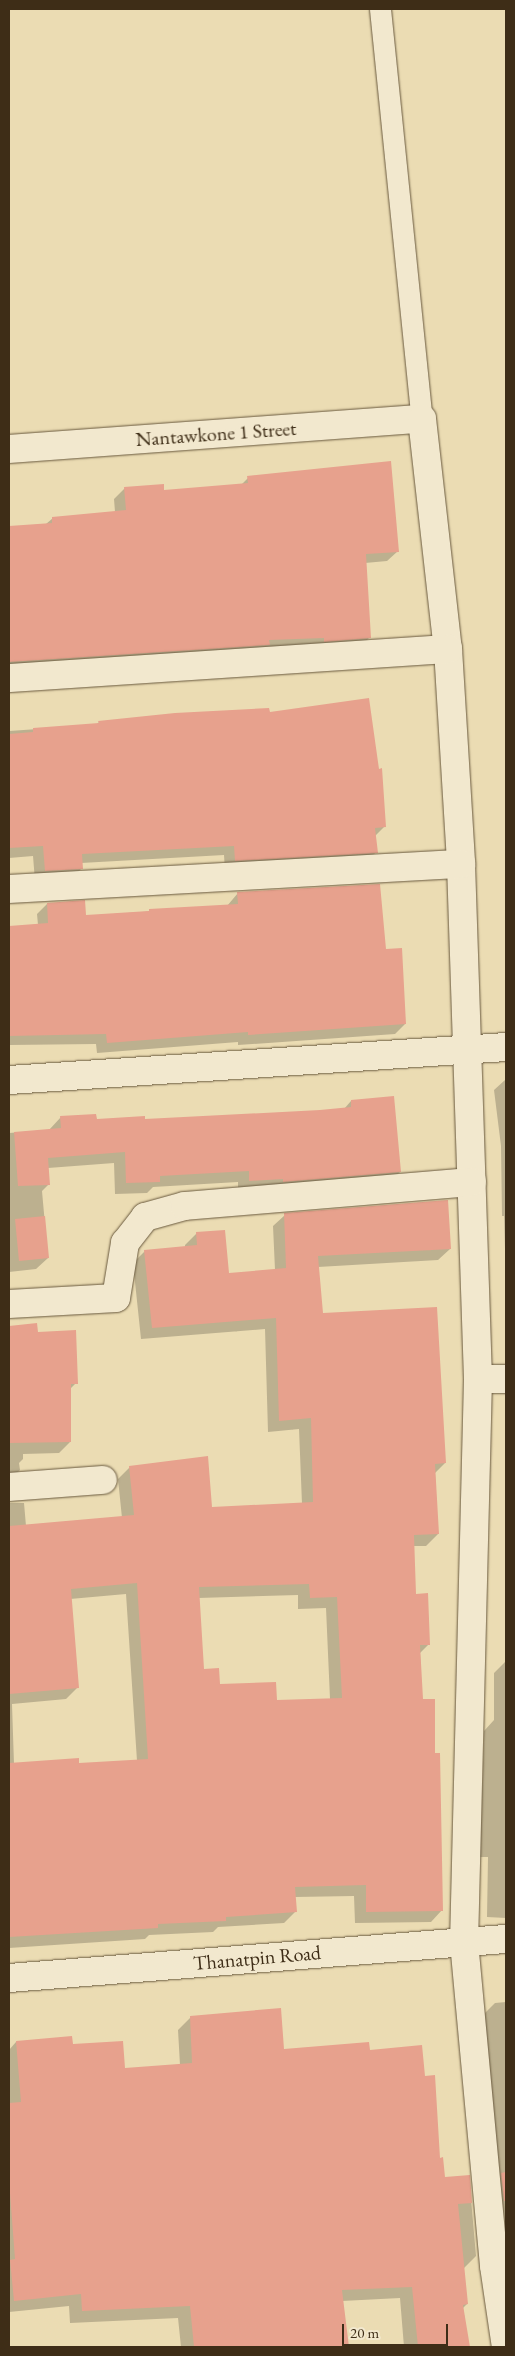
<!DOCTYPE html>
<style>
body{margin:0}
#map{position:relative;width:515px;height:2356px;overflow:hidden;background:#ebdcb3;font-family:"EB Garamond",serif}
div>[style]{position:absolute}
.shadow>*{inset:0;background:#0003}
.building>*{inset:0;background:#e7a18d}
.roads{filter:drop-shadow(0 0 1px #69593e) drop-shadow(0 0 1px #69593e)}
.lane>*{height:21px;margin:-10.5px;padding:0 10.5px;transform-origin:10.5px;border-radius:10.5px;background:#f2e8ce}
.street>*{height:28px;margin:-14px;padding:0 14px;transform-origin:14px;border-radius:14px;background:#f2e8ce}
.secondary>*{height:28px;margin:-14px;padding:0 14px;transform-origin:14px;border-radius:14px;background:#f2e8ce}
span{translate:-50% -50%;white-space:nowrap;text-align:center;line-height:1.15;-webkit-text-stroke:4.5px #f2e8ce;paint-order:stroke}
.street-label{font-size:20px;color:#3e2d17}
.frame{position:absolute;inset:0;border:10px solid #3e2d17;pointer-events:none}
.scale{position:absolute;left:342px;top:2324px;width:106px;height:22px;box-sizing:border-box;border:2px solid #3e2d17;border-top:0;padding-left:6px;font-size:15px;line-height:18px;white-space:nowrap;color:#3e2d17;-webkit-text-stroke:4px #f2e8ce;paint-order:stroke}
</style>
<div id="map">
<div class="shadow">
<div style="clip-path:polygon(248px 478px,398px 551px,387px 561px,365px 563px,369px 638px,359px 648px,9px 671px,9px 527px,46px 524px,53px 518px,115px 512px,114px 499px,125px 488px,163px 492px,241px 485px)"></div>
<div style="clip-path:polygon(268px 714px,384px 827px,375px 836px,376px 852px,366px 863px,225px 871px,224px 855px,81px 863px,81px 869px,71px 879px,35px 881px,33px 856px,9px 858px,9px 731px,96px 725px,99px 722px)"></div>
<div style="clip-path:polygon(238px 893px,385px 950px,405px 1024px,395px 1034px,238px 1045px,238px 1042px,97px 1053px,96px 1044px,9px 1045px,9px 927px,38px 925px,37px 914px,47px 904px,85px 916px,227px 906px)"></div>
<div style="clip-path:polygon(505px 1080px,506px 1080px,506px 1283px,504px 1216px,502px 1216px,501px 1146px,494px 1090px)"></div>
<div style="clip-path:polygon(351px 1101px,400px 1172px,388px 1183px,238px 1192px,238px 1182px,153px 1187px,147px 1193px,115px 1194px,114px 1163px,48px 1168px,49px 1184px,42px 1191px,48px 1258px,36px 1269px,9px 1272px,9px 1133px,49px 1130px,61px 1117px,95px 1120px,144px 1120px,320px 1111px,344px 1109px)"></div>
<div style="clip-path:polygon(evenodd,285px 1215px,450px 1249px,438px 1260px,318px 1267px,322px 1314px,445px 1463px,435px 1473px,438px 1534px,426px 1546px,413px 1546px,415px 1595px,429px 1644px,420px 1653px,422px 1701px,434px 1755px,442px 1910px,431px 1922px,355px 1923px,354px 1896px,295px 1897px,295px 1912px,284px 1923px,218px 1927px,213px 1932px,149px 1935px,145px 1939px,9px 1948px,9px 1503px,24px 1503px,26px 1526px,122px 1518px,118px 1479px,130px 1467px,211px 1508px,302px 1504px,299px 1429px,268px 1432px,265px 1329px,141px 1339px,133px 1263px,145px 1251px,185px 1248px,185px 1245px,197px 1233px,228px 1274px,275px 1270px,273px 1226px,285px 1215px,126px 1594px,137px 1761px,78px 1764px,14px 1764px,12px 1704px,66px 1699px,77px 1688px,70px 1599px,126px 1594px,285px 1215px,298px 1595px,298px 1609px,326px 1608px,330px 1699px,276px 1701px,219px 1685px,203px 1670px,198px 1598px,298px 1595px)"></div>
<div style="clip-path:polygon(36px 1325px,37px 1333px,76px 1383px,69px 1390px,70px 1442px,59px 1453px,23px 1454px,23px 1459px,19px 1463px,20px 1470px,9px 1481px,9px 1327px)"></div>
<div style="clip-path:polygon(505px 1662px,506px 1918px,487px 1917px,488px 1857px,480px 1857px,484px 1731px,494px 1720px,494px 1673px)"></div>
<div style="clip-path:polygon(506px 2002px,506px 2263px,483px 2097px,485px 2013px,495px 2003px)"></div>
<div style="clip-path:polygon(191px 2017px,283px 2051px,368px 2051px,424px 2077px,443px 2178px,469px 2176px,476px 2256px,463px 2269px,467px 2304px,463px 2308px,469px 2347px,404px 2347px,400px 2298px,342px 2301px,347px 2347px,181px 2347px,178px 2318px,70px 2323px,69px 2306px,9px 2312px,9px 2050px,16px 2042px,72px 2046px,124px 2069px,180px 2065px,178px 2030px)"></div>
</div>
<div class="building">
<div style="clip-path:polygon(391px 461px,399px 552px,366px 554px,371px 638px,324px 642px,324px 638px,269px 640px,270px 645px,9px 662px,9px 526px,52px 523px,52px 517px,126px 510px,124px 487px,164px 484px,164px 490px,248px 483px,247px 476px)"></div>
<div style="clip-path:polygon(369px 698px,379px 769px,382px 768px,386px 827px,375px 828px,378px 853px,235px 861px,234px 846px,82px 854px,83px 869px,45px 871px,43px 846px,9px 848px,9px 734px,33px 732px,33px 728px,99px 723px,98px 721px,175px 713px,269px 708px,270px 712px)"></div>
<div style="clip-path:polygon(380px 884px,386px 949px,402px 948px,406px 1024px,248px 1035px,248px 1032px,107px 1043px,106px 1034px,9px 1036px,9px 926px,48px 923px,47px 903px,85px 900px,86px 915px,149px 911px,149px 909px,238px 904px,237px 892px)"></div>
<div style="clip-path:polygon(394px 1096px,401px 1172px,283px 1182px,283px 1179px,249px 1181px,249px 1171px,160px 1176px,160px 1182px,126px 1183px,125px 1152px,48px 1158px,50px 1185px,18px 1186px,14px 1132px,61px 1128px,60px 1116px,96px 1114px,97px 1119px,145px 1116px,145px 1119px,320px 1110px,351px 1107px,351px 1100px)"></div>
<div style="clip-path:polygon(evenodd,448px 1200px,451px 1249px,318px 1256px,323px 1313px,437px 1307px,446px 1463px,435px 1464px,439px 1534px,414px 1535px,416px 1594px,428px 1593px,430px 1645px,420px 1645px,423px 1699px,435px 1699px,435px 1753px,440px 1753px,443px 1911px,366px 1912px,366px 1885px,295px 1887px,297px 1912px,226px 1917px,226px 1921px,158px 1924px,158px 1928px,9px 1937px,9px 1763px,79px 1758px,79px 1763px,148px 1759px,137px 1583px,71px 1589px,79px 1688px,9px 1694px,9px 1526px,134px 1515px,129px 1466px,208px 1456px,212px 1507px,313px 1502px,311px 1418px,279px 1421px,276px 1318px,152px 1328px,144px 1250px,197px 1245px,196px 1232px,225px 1230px,229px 1273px,286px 1268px,284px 1213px,448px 1200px,309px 1584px,310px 1598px,337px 1597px,342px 1698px,277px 1700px,276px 1682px,220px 1684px,219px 1668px,204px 1669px,199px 1587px,309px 1584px)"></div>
<div style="clip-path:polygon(45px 1216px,49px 1258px,19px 1261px,15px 1219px)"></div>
<div style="clip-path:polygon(37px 1323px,38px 1332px,76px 1330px,78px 1384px,71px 1384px,71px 1442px,9px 1443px,9px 1326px)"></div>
<div style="clip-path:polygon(281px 2008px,284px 2049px,369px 2042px,370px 2050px,422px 2045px,425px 2076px,435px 2075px,440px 2158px,443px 2157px,445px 2177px,470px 2175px,472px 2203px,458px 2204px,468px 2304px,463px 2305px,470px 2347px,418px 2347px,412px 2287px,342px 2290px,349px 2347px,194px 2347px,190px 2306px,82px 2311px,81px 2294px,14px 2301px,10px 2260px,15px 2259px,9px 2180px,9px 2103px,21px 2102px,16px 2041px,72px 2036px,73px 2044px,123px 2041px,125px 2068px,192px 2063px,190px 2016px)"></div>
<div style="clip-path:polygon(506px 2172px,506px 2201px,504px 2201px,501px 2173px)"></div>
</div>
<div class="roads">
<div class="lane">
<div style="left:380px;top:9px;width:412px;rotate:84.2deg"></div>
</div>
<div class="street">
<div style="left:9px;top:449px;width:414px;rotate:-4.2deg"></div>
<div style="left:422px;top:419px;width:231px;rotate:83.6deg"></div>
<div style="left:448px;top:649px;width:215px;rotate:86.5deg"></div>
<div style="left:461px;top:864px;width:515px;rotate:88.11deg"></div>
<div style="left:478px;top:1379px;width:563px;rotate:91.42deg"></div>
<div style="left:464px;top:1942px;width:325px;rotate:84.7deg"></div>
<div style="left:494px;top:2266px;width:82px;rotate:81.6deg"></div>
<div style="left:9px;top:678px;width:440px;rotate:-3.8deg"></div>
<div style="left:9px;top:889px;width:453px;rotate:-3.2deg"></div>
<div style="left:9px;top:1080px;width:498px;rotate:-3.8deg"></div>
<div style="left:9px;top:1304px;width:107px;rotate:-3.2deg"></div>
<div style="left:116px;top:1298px;width:56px;rotate:-80.7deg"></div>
<div style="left:125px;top:1243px;width:33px;rotate:-52deg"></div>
<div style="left:145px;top:1217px;width:41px;rotate:-15.4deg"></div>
<div style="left:185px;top:1206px;width:288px;rotate:-4.8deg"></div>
<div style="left:478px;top:1379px;width:28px"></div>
<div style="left:9px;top:1487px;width:94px;rotate:-4.3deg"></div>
</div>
<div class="secondary">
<div style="left:9px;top:1978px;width:499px;rotate:-4.5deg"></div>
</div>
</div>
<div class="street-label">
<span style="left:216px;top:434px;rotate:-4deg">Nantawkone 1 Street</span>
<span style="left:257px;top:1958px;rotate:-5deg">Thanatpin Road</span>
</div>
<div class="frame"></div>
<div class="scale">20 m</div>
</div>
